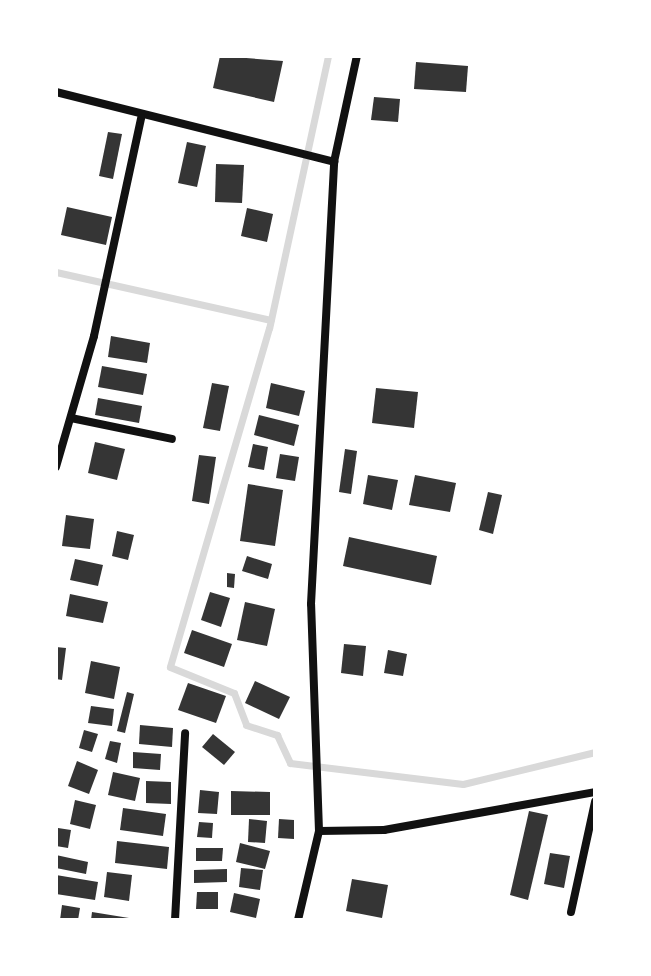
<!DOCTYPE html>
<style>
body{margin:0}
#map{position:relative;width:651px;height:976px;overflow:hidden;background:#fff;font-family:"DejaVu Sans",sans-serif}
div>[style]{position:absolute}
.stream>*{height:7px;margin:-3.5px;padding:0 3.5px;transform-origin:3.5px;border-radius:3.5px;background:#d9d9d9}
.building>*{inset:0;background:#353535}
.minor>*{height:8px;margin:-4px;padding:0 4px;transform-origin:4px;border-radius:4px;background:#111}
span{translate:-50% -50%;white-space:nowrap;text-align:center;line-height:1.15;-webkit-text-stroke:7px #fff;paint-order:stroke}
.frame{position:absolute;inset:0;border:58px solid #fff;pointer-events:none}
</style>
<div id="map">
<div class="stream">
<div style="left:328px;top:56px;width:278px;rotate:102.2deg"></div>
<div style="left:269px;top:328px;width:353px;rotate:106.3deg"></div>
<div style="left:170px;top:667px;width:69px;rotate:22.1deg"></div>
<div style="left:234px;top:693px;width:34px;rotate:69deg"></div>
<div style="left:246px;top:725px;width:33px;rotate:18deg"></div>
<div style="left:277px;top:735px;width:31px;rotate:65deg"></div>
<div style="left:290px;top:763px;width:174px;rotate:6.9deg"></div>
<div style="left:463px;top:784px;width:136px;rotate:-13.6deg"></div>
<div style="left:56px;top:272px;width:220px;rotate:12.6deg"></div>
</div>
<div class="building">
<div style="clip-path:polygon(220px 56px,283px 61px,274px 102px,213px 88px)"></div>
<div style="clip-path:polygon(416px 62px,468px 66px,466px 92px,414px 89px)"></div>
<div style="clip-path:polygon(374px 97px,400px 99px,398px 122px,371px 120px)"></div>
<div style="clip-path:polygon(108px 132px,122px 134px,113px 179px,99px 176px)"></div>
<div style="clip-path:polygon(187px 142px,206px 146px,197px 187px,178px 183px)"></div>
<div style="clip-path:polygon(216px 164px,244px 165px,242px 203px,215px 202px)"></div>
<div style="clip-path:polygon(67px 207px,112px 217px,106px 245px,61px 235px)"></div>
<div style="clip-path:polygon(247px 208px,273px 214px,267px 242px,241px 236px)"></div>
<div style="clip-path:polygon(111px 336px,150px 343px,147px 363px,108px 357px)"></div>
<div style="clip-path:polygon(102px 366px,147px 374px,143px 395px,98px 387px)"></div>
<div style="clip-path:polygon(212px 383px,229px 386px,220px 431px,203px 428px)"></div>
<div style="clip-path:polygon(271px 383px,305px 391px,299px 416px,266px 408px)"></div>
<div style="clip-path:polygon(376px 388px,418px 392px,414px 428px,372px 423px)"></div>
<div style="clip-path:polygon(98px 398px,142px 406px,139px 423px,95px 415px)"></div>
<div style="clip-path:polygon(259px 415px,299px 425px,294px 446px,254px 435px)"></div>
<div style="clip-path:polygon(95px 442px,125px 449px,117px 480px,88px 473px)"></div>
<div style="clip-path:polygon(253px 444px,268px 447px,264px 470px,248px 467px)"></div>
<div style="clip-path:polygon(345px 449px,357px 451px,351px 494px,339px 492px)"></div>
<div style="clip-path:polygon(280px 454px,299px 457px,295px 481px,276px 478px)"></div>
<div style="clip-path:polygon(199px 455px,216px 457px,209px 504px,192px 501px)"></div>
<div style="clip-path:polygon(368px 475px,398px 480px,392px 510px,363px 504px)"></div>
<div style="clip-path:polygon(415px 475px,456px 483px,450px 512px,409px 505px)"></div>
<div style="clip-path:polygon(248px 484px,283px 490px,275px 546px,240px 541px)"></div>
<div style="clip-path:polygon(488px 492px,502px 495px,493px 534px,479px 530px)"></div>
<div style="clip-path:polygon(66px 515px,94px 519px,90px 549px,62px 546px)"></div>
<div style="clip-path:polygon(117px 531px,134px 535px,128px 560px,112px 556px)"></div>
<div style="clip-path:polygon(349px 537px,437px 556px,431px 585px,343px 566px)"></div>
<div style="clip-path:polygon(247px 556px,272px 564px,268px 579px,242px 571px)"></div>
<div style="clip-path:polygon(75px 559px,103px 565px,98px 586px,70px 580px)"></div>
<div style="clip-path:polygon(227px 573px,235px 574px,234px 588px,227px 587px)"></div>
<div style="clip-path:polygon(210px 592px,230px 598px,221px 627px,201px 620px)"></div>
<div style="clip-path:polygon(70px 594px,108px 602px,103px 623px,66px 616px)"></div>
<div style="clip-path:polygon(245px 602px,275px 609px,267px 646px,237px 640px)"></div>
<div style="clip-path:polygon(192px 630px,232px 644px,224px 667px,184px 653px)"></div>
<div style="clip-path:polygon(344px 644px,366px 646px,363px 676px,341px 673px)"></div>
<div style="clip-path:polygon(56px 647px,66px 648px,62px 680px,56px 679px)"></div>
<div style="clip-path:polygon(388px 650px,407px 654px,403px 676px,384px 673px)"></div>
<div style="clip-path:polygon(91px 661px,120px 667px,114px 699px,85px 693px)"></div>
<div style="clip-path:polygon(255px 681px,290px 697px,279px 719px,245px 703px)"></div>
<div style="clip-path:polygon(188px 683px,226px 696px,216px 723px,178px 710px)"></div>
<div style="clip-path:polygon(127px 692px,134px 694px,125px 733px,117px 731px)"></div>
<div style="clip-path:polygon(91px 706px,114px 709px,112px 726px,88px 723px)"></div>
<div style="clip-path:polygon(140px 725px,173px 728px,172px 747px,139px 744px)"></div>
<div style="clip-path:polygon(84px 730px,98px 734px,92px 752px,79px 748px)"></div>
<div style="clip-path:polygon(213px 734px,235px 752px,224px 765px,202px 747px)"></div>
<div style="clip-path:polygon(110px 741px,121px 743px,117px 763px,105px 759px)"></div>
<div style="clip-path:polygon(133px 752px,161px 754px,160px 770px,133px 768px)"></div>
<div style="clip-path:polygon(77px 761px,98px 770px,89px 794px,68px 786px)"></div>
<div style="clip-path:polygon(113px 772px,140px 778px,135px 801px,108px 795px)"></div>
<div style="clip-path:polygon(146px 781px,171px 782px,171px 804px,146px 803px)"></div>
<div style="clip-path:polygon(200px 790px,219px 792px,217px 814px,198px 813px)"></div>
<div style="clip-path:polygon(231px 791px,270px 792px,270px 815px,231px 815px)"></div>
<div style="clip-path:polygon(75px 800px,96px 805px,90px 829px,70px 824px)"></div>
<div style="clip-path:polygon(123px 808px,166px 814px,163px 836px,120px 830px)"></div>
<div style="clip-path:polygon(529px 811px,548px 815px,528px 900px,510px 895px)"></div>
<div style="clip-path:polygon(249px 819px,267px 821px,265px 843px,248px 842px)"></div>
<div style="clip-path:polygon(279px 819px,294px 820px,294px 839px,278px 838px)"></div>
<div style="clip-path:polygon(199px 822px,213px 823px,212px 838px,197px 837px)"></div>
<div style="clip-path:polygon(58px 828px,71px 830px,68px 848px,56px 846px)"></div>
<div style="clip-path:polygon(117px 841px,169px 847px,167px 869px,115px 863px)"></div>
<div style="clip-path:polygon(240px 843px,270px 851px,265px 869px,236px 862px)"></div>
<div style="clip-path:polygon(196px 848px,223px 848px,222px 861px,196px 861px)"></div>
<div style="clip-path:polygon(550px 853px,570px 856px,564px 888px,544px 884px)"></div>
<div style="clip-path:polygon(56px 855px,88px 862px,86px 874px,56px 868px)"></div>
<div style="clip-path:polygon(241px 868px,263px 870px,260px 890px,239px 887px)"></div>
<div style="clip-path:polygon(227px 869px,227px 882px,194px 883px,194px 870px)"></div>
<div style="clip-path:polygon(107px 872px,132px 875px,129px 901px,104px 897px)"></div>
<div style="clip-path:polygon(56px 875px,98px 882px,95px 900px,56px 894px)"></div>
<div style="clip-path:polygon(352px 879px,388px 885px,382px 918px,346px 911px)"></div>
<div style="clip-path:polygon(197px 892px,218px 892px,218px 909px,196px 909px)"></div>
<div style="clip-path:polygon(234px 893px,260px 899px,256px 918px,230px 912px)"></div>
<div style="clip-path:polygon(62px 905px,80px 908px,78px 920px,60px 920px)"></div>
<div style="clip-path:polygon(92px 912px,129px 918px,129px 920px,91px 920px)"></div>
</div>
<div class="minor">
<div style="left:56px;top:92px;width:287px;rotate:14.1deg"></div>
<div style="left:71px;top:418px;width:103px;rotate:11.7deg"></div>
<div style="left:56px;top:467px;width:136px;rotate:-73.8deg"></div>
<div style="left:94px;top:336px;width:223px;rotate:-77.8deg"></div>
<div style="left:319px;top:831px;width:65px;rotate:-0.9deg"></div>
<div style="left:384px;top:830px;width:214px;rotate:-10.2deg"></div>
<div style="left:571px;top:912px;width:113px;rotate:-77.7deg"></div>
<div style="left:175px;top:920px;width:187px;rotate:-86.9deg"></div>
<div style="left:298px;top:920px;width:91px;rotate:-76.7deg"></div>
<div style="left:319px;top:831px;width:227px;rotate:-92deg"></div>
<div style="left:311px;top:604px;width:443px;rotate:-87deg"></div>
<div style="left:334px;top:162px;width:108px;rotate:-77.8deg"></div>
</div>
<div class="frame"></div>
</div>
